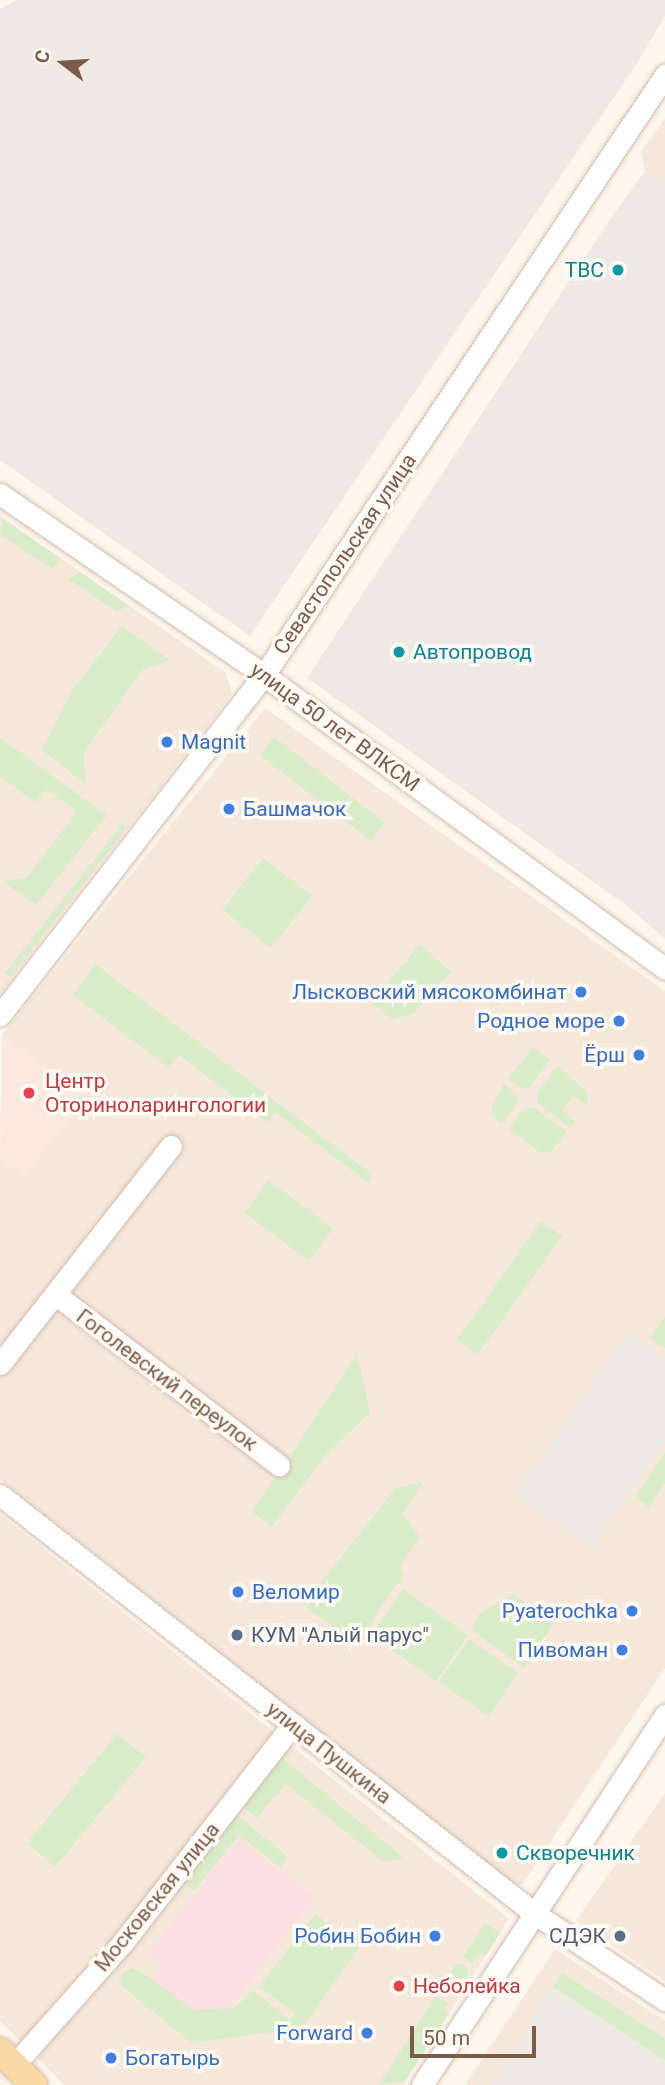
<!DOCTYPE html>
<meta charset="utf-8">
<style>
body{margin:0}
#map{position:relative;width:665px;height:2085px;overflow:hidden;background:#fdf6ec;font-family:Roboto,sans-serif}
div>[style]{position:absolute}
.residential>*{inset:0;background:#f5e8da}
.commercial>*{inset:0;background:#fde8e0}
.industrial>*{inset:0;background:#efe9e4}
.medical>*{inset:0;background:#fbdfe3}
.green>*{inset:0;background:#d8ecc9}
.round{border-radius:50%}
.roads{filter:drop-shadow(0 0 2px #d1beb0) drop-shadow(0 0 2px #d1beb0)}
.minor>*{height:21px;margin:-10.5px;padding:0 10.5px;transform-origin:10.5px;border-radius:10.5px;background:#fff}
.major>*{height:26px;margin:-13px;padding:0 13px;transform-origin:13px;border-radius:13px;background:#fbd9a5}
.dots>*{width:19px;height:19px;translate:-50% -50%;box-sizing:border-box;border:4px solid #fffaf3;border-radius:50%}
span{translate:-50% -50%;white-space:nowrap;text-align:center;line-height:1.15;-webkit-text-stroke:7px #fffaf3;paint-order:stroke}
.culture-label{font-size:21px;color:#0d838f}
.right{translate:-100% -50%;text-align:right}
.left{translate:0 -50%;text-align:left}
.street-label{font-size:21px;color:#7a5c4d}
.shop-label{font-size:21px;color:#366cbe}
.health-label{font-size:21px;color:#be3a42}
.service-label{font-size:21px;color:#4e5e75}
.north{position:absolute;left:28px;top:28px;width:70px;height:70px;-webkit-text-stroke:5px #fffaf3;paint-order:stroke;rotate:287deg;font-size:19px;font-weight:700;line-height:28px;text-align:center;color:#7a5c4d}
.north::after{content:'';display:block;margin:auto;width:24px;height:32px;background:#7a5c4d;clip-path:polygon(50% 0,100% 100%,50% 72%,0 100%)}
.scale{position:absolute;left:410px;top:2026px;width:126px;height:32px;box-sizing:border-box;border:4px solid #7a5c4d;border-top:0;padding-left:9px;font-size:21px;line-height:24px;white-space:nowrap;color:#7a5c4d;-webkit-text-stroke:5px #fffaf3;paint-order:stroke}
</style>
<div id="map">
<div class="residential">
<div style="clip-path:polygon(665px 119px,665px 181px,645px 171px,641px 151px)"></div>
<div style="clip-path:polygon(0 516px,226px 673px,232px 694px,0 994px)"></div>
<div style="clip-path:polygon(265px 708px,665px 991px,665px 1668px,522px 1885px,513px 1884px,0 1479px,0 1159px,24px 1176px,85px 1098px,2px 1035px)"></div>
<div style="clip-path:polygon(0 1514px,509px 1919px,403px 2085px,64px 2085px,0 2021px)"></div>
<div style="clip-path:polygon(665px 1793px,665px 1981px,576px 1921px)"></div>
<div style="clip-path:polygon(555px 1949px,665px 2021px,665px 2085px,465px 2085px)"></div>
</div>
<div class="commercial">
<div style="clip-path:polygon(2px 1035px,86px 1098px,24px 1176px,0 1159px)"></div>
</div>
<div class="industrial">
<div style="clip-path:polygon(17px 0,665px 0,665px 16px,637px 63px,250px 636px,0 460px,0 9px)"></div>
<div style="clip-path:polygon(645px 171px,665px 181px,665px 939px,626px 905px,307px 678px,611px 218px)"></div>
<div style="clip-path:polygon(628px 1332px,665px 1358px,665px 1441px,592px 1547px,514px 1495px)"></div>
<div style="clip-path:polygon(553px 1987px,665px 2060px,665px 2085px,491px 2085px)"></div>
</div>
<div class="medical">
<div style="clip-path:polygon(239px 1839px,314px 1897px,229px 2008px,192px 2010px,153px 1979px,163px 1966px,147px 1954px)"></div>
</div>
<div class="green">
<div style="clip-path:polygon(2px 518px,61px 559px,52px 569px,0 534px)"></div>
<div style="clip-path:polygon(80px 572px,128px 605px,117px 612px,68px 579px)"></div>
<div style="clip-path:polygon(122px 626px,170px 660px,143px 669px,84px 752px,85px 784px,42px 750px,73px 689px)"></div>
<div style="clip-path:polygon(274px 737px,385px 823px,371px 841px,260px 755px)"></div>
<div style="clip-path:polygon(0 738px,107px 815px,36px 905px,2px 881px,26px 878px,77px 812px,47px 789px,35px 802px,0 777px)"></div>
<div style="clip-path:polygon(123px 823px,126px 828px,10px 977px,4px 974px)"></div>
<div style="clip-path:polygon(263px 858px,312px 896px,271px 948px,222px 910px)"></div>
<div style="clip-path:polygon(419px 945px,451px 971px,413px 1014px,392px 1019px,372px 1003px)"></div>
<div style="clip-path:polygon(95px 964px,373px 1175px,369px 1183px,275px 1112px,267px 1122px,179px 1055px,168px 1067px,73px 995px)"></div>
<div style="clip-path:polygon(533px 1047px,550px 1060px,530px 1087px,521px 1089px,508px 1079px)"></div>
<div style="clip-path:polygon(558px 1066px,588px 1093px,587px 1106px,574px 1096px,562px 1111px,575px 1122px,570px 1128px,537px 1102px,537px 1093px)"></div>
<div style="clip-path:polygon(504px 1084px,516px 1094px,517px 1103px,502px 1124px,492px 1116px,492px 1107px)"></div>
<div style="clip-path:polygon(533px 1107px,567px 1132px,552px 1151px,541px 1153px,509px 1129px,524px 1109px)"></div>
<div style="clip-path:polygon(268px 1180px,333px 1228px,309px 1261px,245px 1213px)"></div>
<div style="clip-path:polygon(541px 1221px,562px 1236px,478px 1354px,457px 1340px)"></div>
<div style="clip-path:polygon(665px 1316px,665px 1348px,650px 1338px)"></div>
<div style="clip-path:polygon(357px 1354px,370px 1413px,327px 1453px,272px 1527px,251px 1511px,283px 1467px)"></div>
<div style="clip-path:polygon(665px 1452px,665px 1483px,649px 1507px,635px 1497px)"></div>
<div style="clip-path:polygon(423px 1482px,402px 1515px,420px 1537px,400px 1566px,404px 1576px,383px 1603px,366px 1634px,347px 1636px,303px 1605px,396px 1488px)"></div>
<div style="clip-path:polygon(403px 1589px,468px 1635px,436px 1681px,371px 1635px)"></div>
<div style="clip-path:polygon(513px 1594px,554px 1623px,524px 1668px,471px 1630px,479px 1614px)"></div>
<div style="clip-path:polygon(469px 1639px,518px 1673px,489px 1716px,439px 1682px)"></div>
<div style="clip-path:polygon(117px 1734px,146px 1757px,55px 1867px,27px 1843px)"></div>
<div style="clip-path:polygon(277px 1754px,404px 1858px,384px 1862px,286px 1784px,257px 1818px,238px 1803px)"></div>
<div style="clip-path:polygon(233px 1812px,288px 1857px,280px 1867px,239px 1835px,194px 1891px,179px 1879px)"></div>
<div style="clip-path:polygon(315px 1914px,349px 1939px,351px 1934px,372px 1929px,302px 2028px,192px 2043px,124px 1988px,119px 1980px,123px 1973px,132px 1968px,153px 1979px,192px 2010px,233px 2008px,254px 1991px,290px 2020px,295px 2013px,259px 1987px)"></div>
<div style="clip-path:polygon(485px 1923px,500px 1933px,487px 1954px,478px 1955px,472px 1964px,463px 1957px)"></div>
<div class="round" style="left:452px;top:1964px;width:16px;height:16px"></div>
<div style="clip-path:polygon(562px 1973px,665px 2038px,665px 2060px,553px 1987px)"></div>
<div style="clip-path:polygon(436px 1996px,448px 2004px,445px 2008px,449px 2014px,405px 2081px,379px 2084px)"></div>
</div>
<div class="roads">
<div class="minor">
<div style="left:0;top:494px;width:320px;rotate:34.4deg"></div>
<div style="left:264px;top:675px;width:497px;rotate:36.2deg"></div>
<div style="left:0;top:1015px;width:430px;rotate:-52.2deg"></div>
<div style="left:264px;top:675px;width:722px;rotate:-56.24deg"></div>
<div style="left:55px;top:1294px;width:282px;rotate:37.4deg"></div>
<div style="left:0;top:1364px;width:277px;rotate:-51.9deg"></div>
<div style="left:0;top:1495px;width:678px;rotate:38.05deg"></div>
<div style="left:534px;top:1913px;width:157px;rotate:33.6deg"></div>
<div style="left:14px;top:2065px;width:166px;rotate:-48.4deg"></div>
<div style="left:124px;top:1941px;width:275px;rotate:-52.1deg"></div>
<div style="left:422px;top:2085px;width:443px;rotate:-56.7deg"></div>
</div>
<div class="major">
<div style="left:0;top:2051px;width:48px;rotate:45deg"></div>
</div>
</div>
<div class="dots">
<div style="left:618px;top:270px;background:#0f9aa8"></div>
<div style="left:399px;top:652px;background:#0f9aa8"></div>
<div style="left:167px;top:742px;background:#3f7fe0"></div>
<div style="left:229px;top:809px;background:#3f7fe0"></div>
<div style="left:581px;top:992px;background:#3f7fe0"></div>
<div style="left:619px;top:1021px;background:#3f7fe0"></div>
<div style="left:639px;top:1055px;background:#3f7fe0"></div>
<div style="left:29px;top:1093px;background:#e0444e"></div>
<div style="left:238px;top:1592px;background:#3f7fe0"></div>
<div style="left:632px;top:1611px;background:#3f7fe0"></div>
<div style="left:237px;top:1635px;background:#5c6f8a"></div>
<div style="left:622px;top:1650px;background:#3f7fe0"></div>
<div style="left:502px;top:1853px;background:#0f9aa8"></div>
<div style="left:435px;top:1936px;background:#3f7fe0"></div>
<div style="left:620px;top:1936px;background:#5c6f8a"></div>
<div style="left:399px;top:1986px;background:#e0444e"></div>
<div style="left:367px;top:2033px;background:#3f7fe0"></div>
<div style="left:111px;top:2058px;background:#3f7fe0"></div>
</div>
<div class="culture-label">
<span class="right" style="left:604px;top:270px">ТВС</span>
<span class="left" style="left:413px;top:652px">Автопровод</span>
<span class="left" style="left:516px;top:1853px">Скворечник</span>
</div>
<div class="street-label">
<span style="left:345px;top:554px;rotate:-56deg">Севастопольская улица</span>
<span style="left:335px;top:727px;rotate:36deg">улица 50 лет ВЛКСМ</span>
<span style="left:167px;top:1380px;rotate:37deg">Гоголевский переулок</span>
<span style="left:329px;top:1753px;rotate:38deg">улица Пушкина</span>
<span style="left:157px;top:1897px;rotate:-51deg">Московская улица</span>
</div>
<div class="shop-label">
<span class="left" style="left:181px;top:742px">Magnit</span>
<span class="left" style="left:243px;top:809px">Башмачок</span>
<span class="right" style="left:567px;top:992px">Лысковский мясокомбинат</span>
<span class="right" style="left:605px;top:1021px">Родное море</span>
<span class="right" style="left:625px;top:1055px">Ёрш</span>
<span class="left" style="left:252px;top:1592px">Веломир</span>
<span class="right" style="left:618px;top:1611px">Pyaterochka</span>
<span class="right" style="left:608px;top:1650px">Пивоман</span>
<span class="right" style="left:421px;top:1936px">Робин Бобин</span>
<span class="right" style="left:353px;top:2033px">Forward</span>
<span class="left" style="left:125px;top:2058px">Богатырь</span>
</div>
<div class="health-label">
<span class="left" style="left:45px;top:1093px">Центр<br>Оториноларингологии</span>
<span class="left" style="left:413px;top:1986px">Неболейка</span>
</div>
<div class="service-label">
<span class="left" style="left:251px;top:1635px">КУМ "Алый парус"</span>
<span class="right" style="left:606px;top:1936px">СДЭК</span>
</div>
<div class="north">С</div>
<div class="scale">50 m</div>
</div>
